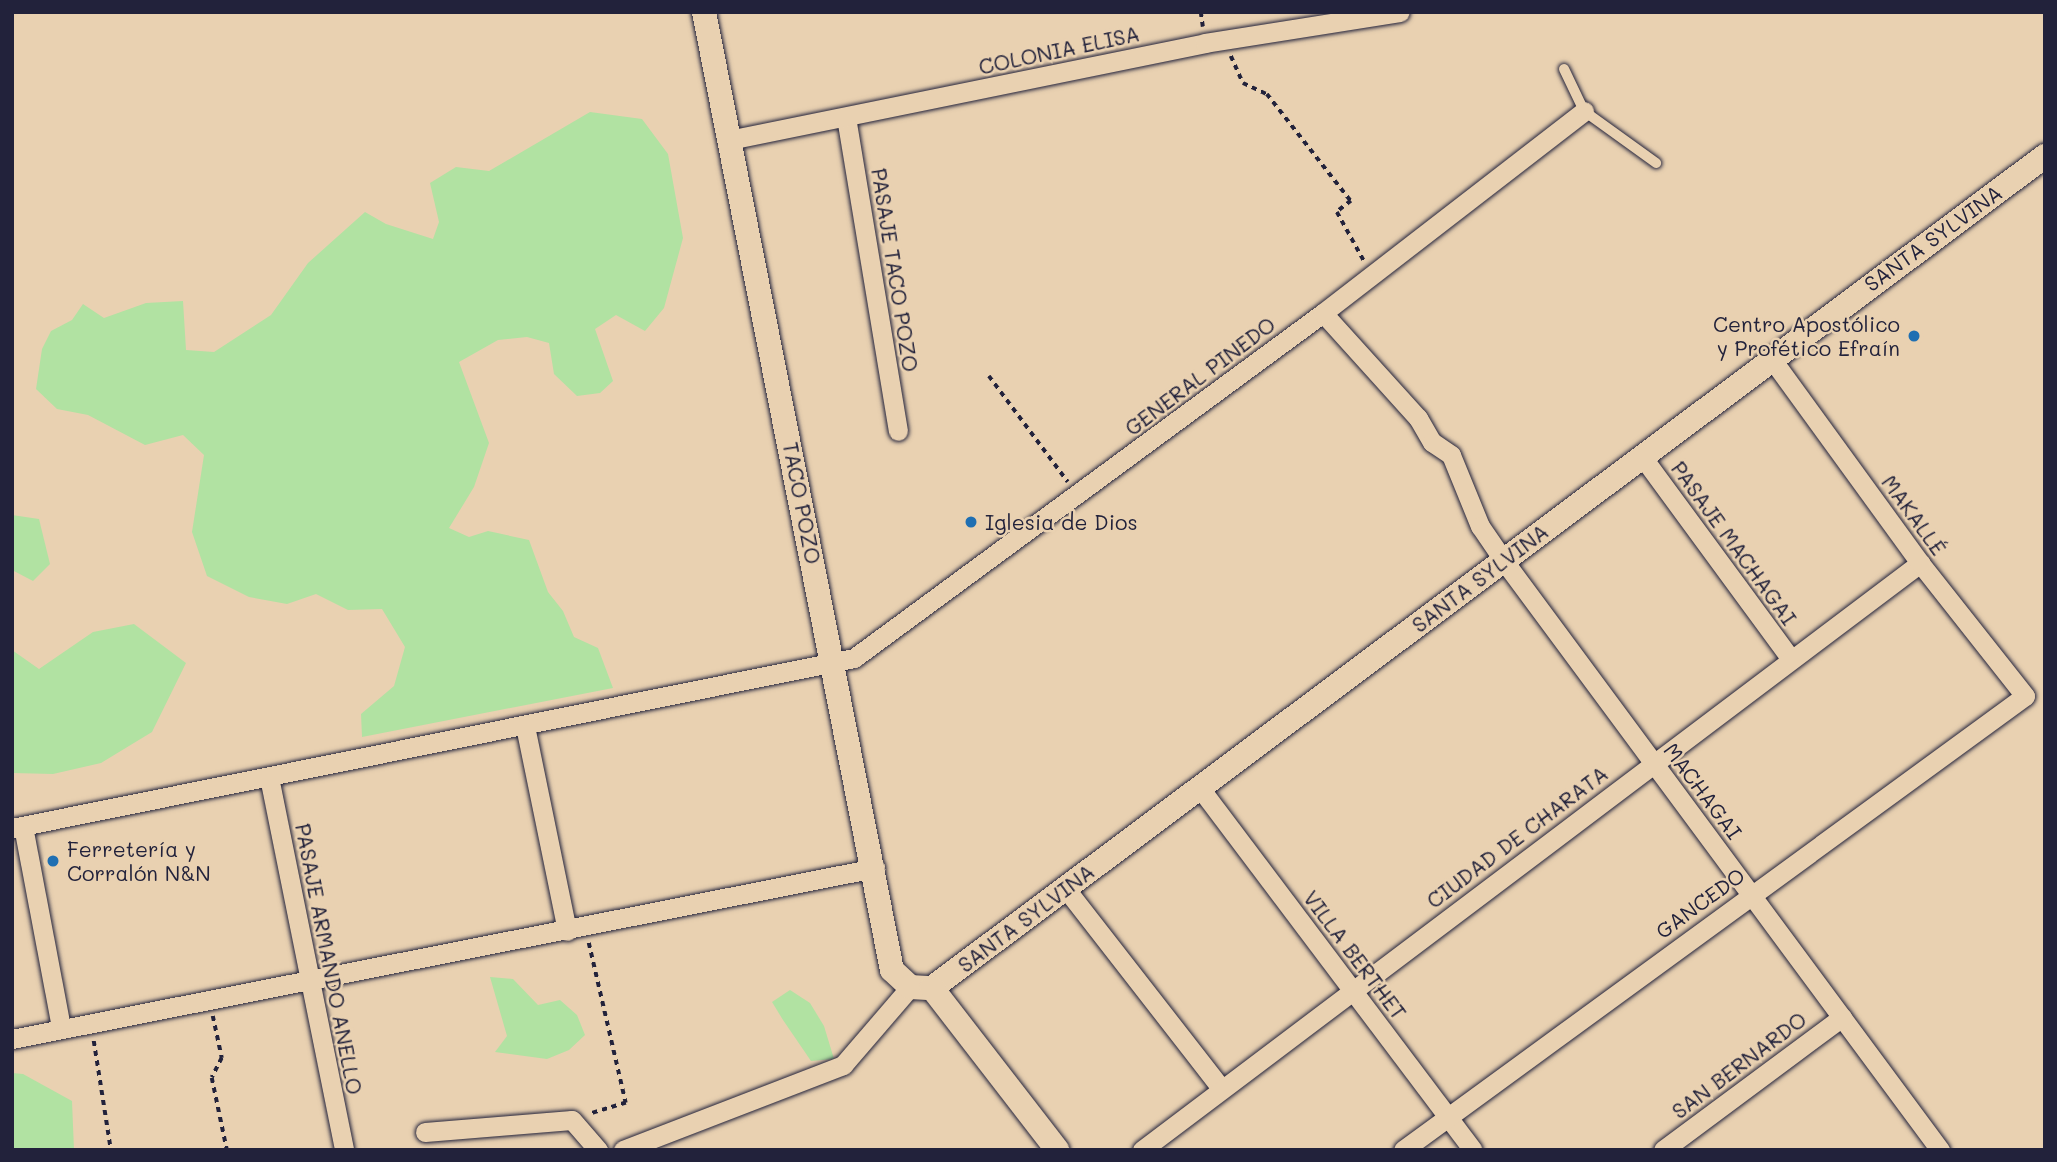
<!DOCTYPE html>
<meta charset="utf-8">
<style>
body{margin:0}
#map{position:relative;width:2057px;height:1162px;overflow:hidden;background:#e9d1b1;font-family:Mali,sans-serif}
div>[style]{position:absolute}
.green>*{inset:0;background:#b1e2a2}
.path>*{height:3.5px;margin-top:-1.75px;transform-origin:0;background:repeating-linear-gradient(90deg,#22223b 0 5px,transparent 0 10px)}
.roads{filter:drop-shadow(0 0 2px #22223b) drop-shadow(0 0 2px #22223b)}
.service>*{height:10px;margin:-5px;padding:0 5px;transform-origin:5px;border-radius:5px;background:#e9d1b1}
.minor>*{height:19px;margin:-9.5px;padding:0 9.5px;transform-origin:9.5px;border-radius:9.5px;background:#e9d1b1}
.tertiary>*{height:24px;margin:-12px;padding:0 12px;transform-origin:12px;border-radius:12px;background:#e9d1b1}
.dots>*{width:19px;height:19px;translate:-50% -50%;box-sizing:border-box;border:4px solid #e9d1b1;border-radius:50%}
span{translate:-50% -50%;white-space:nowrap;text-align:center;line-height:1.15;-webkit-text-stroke:5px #e9d1b1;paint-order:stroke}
.street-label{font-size:21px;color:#22223b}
.poi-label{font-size:21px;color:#22223b}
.right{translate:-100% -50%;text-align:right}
.left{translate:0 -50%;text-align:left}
.frame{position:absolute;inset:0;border:14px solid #22223b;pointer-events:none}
</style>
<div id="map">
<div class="green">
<div style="clip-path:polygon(590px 112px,642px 119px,668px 154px,683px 238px,664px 308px,645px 331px,616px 315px,595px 329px,613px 381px,600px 393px,577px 396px,554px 374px,549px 343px,527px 337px,498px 340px,459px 362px,489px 443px,474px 487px,449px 528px,469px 537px,488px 531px,529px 540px,548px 592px,563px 611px,574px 637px,598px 648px,613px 688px,362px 737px,361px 714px,394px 686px,405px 647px,382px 609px,348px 610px,316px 594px,287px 604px,249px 597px,207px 576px,192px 532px,204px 455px,183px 435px,145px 445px,88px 415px,57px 409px,36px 389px,42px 349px,51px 331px,72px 320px,83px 304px,104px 318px,146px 303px,183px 301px,186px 350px,214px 352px,271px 315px,308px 263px,365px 212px,386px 224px,433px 239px,439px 222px,430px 183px,456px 167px,489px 171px)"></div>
<div style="clip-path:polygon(12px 515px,39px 519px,50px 564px,33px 581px,12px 570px)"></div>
<div style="clip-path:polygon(134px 624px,186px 663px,152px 732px,101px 763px,53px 774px,12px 773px,12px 650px,39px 669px,93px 632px)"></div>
<div style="clip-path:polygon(490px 977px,513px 979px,538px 1005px,560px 1000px,577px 1015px,585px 1035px,569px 1050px,547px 1059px,495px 1052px,507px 1036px)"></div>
<div style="clip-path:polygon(790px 990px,810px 1003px,824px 1026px,834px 1059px,811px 1061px,783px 1020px,772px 1002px)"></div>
<div style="clip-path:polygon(12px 1073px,23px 1074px,72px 1101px,74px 1150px,12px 1150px)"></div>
</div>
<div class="path">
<div style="left:1201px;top:12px;width:15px;rotate:82deg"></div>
<div style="left:1231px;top:56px;width:30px;rotate:66deg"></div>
<div style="left:1243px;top:83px;width:26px;rotate:25deg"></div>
<div style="left:1267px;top:94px;width:136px;rotate:51.9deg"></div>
<div style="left:1351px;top:201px;width:18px;rotate:142deg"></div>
<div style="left:1337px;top:212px;width:56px;rotate:61.1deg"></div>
<div style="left:989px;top:376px;width:132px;rotate:53.3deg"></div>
<div style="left:589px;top:943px;width:164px;rotate:77deg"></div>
<div style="left:626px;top:1103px;width:38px;rotate:163deg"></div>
<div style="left:213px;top:1016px;width:43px;rotate:77.9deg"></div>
<div style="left:222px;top:1058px;width:22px;rotate:117deg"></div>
<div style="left:212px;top:1078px;width:74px;rotate:78.2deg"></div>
<div style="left:94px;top:1041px;width:110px;rotate:81.1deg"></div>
</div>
<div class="roads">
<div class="service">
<div style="left:1564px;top:69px;width:47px;rotate:64.5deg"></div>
<div style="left:1584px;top:111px;width:89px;rotate:35.8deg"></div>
</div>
<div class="minor">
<div style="left:846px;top:117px;width:318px;rotate:80.6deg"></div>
<div style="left:729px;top:140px;width:486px;rotate:-11.5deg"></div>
<div style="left:1205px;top:43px;width:197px;rotate:-9deg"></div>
<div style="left:1323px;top:313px;width:142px;rotate:47.9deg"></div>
<div style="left:1418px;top:418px;width:28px;rotate:60deg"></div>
<div style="left:1432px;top:442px;width:23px;rotate:34deg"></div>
<div style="left:1451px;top:455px;width:77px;rotate:67.8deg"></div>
<div style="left:1480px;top:526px;width:42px;rotate:55.6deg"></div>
<div style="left:1504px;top:561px;width:733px;rotate:53.49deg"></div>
<div style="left:1641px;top:455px;width:252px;rotate:53.7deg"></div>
<div style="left:525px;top:726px;width:209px;rotate:78.4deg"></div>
<div style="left:269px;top:777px;width:380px;rotate:78.6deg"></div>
<div style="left:1200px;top:788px;width:453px;rotate:53deg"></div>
<div style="left:23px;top:826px;width:206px;rotate:79.3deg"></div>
<div style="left:12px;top:828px;width:859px;rotate:-11.41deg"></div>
<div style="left:854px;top:658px;width:582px;rotate:-36.34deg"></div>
<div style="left:1323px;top:313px;width:330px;rotate:-37.7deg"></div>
<div style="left:1066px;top:889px;width:251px;rotate:52.1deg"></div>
<div style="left:12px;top:1039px;width:880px;rotate:-11.21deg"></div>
<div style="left:425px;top:1132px;width:147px;rotate:-4.7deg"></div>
<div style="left:572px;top:1120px;width:40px;rotate:49deg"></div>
<div style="left:623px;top:1150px;width:236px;rotate:-21.1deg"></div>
<div style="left:843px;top:1065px;width:103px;rotate:-49.3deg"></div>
<div style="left:1142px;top:1150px;width:975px;rotate:-37.03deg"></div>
<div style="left:1403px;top:1150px;width:770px;rotate:-36.13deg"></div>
<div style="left:2025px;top:696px;width:169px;rotate:-128.3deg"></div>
<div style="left:1920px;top:563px;width:253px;rotate:-126deg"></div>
<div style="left:1663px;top:1150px;width:223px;rotate:-36.6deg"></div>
</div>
<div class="tertiary">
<div style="left:704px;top:12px;width:976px;rotate:78.9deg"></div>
<div style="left:892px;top:970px;width:25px;rotate:43deg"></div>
<div style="left:910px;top:987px;width:22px;rotate:3deg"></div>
<div style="left:932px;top:988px;width:1390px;rotate:-36.78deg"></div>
<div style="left:932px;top:988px;width:205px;rotate:52.3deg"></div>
</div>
</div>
<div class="dots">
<div style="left:1914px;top:336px;background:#1f6fb2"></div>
<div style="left:971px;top:522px;background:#1f6fb2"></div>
<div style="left:53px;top:861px;background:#1f6fb2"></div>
</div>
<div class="street-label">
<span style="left:1059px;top:50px;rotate:-12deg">COLONIA ELISA</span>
<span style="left:1933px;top:238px;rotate:-36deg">SANTA SYLVINA</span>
<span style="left:895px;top:270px;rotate:81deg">PASAJE TACO POZO</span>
<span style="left:1200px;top:376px;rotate:-37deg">GENERAL PINEDO</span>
<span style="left:802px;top:503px;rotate:79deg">TACO POZO</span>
<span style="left:1914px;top:515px;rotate:54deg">MAKALLÉ</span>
<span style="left:1734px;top:543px;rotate:54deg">PASAJE MACHAGAI</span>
<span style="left:1480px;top:578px;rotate:-37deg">SANTA SYLVINA</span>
<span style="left:1703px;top:791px;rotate:53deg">MACHAGAI</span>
<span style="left:1517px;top:837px;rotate:-37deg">CIUDAD DE CHARATA</span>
<span style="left:1700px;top:903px;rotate:-36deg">GANCEDO</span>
<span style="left:1026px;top:918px;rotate:-37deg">SANTA SYLVINA</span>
<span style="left:1355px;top:955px;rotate:53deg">VILLA BERTHET</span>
<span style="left:329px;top:959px;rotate:79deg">PASAJE ARMANDO ANELLO</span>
<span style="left:1739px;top:1065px;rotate:-37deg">SAN BERNARDO</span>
</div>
<div class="poi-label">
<span class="right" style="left:1900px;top:336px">Centro Apostólico<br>y Profético Efraín</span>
<span class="left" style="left:985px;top:522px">Iglesia de Dios</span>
<span class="left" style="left:67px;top:861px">Ferretería y<br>Corralón N&amp;N</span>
</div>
<div class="frame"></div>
</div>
